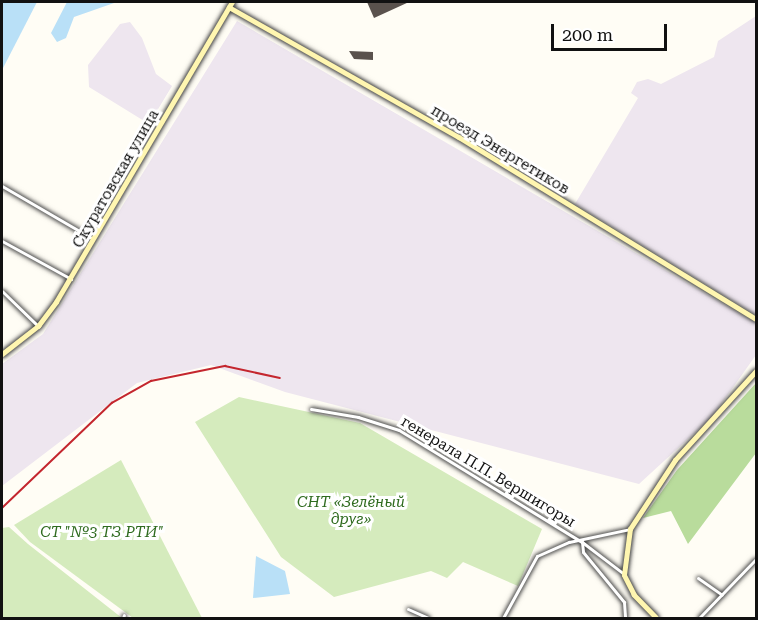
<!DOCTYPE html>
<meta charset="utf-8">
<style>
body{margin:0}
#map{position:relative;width:758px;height:620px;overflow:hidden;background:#fffdf5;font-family:"Roboto Serif",serif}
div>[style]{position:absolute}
.industrial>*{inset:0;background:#eee6ef}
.green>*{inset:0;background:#d5ebbd}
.forest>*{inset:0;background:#b9dc9c}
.water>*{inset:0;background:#b9e0f7}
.building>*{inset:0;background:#5a524d}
.roads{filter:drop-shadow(0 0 2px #444) drop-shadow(0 0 2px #444)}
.street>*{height:3px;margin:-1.5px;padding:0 1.5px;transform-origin:1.5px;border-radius:1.5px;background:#fff}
.secondary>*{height:4.5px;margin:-2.25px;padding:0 2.25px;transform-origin:2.25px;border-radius:2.25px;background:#fff6b0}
.rail>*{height:1.5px;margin:-0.75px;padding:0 0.75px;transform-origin:0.75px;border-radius:0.75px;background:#c4262e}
span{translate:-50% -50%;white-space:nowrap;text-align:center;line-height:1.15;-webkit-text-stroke:6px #fff;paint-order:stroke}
.street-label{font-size:15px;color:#111}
.park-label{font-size:15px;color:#2f6b1f;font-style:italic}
.frame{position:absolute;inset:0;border:3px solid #111;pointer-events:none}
.scale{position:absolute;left:551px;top:24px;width:116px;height:27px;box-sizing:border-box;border:3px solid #111;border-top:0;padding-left:8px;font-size:18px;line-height:21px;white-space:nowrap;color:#111;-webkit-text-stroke:4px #fff;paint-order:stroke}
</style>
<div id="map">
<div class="industrial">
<div style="clip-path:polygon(756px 16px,756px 315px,575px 204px,638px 98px,631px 93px,637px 82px,648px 79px,661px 84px,714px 57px,718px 41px)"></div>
<div style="clip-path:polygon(237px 21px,756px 323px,756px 355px,712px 417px,639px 484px,285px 392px,211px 365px,137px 383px,2px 486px,2px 364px,43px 334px)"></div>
<div style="clip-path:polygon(130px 22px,142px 38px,156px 74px,172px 86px,149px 124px,89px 87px,88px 65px,120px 24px)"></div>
</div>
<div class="green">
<div style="clip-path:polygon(239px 397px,360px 423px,542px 529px,518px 586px,463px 562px,447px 578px,431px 571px,334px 597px,281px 557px,195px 422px)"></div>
<div style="clip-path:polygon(121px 460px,202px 618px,133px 618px,30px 542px,14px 525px)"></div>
<div style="clip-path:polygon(9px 527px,28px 544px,122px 618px,2px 618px,2px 528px)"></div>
</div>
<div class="forest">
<div style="clip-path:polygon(756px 383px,756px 453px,688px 544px,671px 511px,643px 518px,677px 470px)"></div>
</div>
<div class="water">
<div style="clip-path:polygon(2px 2px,37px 2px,2px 70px)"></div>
<div style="clip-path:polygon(67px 2px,114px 2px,114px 3px,74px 17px,66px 38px,57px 42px,51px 33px)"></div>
<div style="clip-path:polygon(256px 556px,285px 571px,290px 594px,253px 598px)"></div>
</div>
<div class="building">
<div style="clip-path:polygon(367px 2px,409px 2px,374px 18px)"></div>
<div style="clip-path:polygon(349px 51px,373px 52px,373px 60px,354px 59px)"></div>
</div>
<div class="roads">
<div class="street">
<div style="left:2px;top:186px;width:105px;rotate:30.2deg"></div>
<div style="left:2px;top:241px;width:79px;rotate:28.8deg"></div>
<div style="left:2px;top:291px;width:50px;rotate:44.2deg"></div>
<div style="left:311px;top:409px;width:48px;rotate:9.7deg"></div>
<div style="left:358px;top:417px;width:43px;rotate:17.6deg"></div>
<div style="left:399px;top:430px;width:215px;rotate:31.5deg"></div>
<div style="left:582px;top:542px;width:53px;rotate:37.3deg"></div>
<div style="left:582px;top:542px;width:10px;rotate:84deg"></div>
<div style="left:583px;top:552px;width:65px;rotate:50.6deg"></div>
<div style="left:624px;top:602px;width:16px;rotate:86deg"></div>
<div style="left:698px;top:578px;width:29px;rotate:35deg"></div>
<div style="left:408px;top:609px;width:22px;rotate:24deg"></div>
<div style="left:123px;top:618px;width:3px;rotate:-72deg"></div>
<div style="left:503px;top:618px;width:71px;rotate:-61.3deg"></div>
<div style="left:537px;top:556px;width:35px;rotate:-24deg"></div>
<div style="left:569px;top:542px;width:62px;rotate:-12deg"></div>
<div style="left:699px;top:618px;width:82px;rotate:-46deg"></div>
</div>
<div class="secondary">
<div style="left:229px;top:7px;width:264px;rotate:29.5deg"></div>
<div style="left:459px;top:137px;width:348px;rotate:31.5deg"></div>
<div style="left:2px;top:354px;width:46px;rotate:-37.9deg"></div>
<div style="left:38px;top:326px;width:30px;rotate:-53deg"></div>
<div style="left:56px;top:302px;width:348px;rotate:-59.6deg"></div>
<div style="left:656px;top:618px;width:32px;rotate:-134deg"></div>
<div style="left:634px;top:595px;width:22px;rotate:-117deg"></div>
<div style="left:624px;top:575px;width:46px;rotate:-82.6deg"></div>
<div style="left:630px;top:529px;width:82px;rotate:-56.9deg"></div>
<div style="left:675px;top:460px;width:120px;rotate:-47.7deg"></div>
</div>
</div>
<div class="rail">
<div style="left:2px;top:508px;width:152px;rotate:-43.7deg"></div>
<div style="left:112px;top:403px;width:45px;rotate:-29.4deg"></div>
<div style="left:151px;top:381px;width:76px;rotate:-11.5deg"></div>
<div style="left:225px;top:366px;width:56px;rotate:12.3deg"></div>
</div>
<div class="street-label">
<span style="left:500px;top:150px;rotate:31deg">проезд Энергетиков</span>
<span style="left:116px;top:179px;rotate:-60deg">Скуратовская улица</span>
<span style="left:488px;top:472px;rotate:31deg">генерала П.П. Вершигоры</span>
</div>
<div class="park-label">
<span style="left:351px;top:511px">СНТ «Зелёный<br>друг»</span>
<span style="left:102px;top:533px">СТ "№3 ТЗ РТИ"</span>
</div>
<div class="frame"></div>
<div class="scale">200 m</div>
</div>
